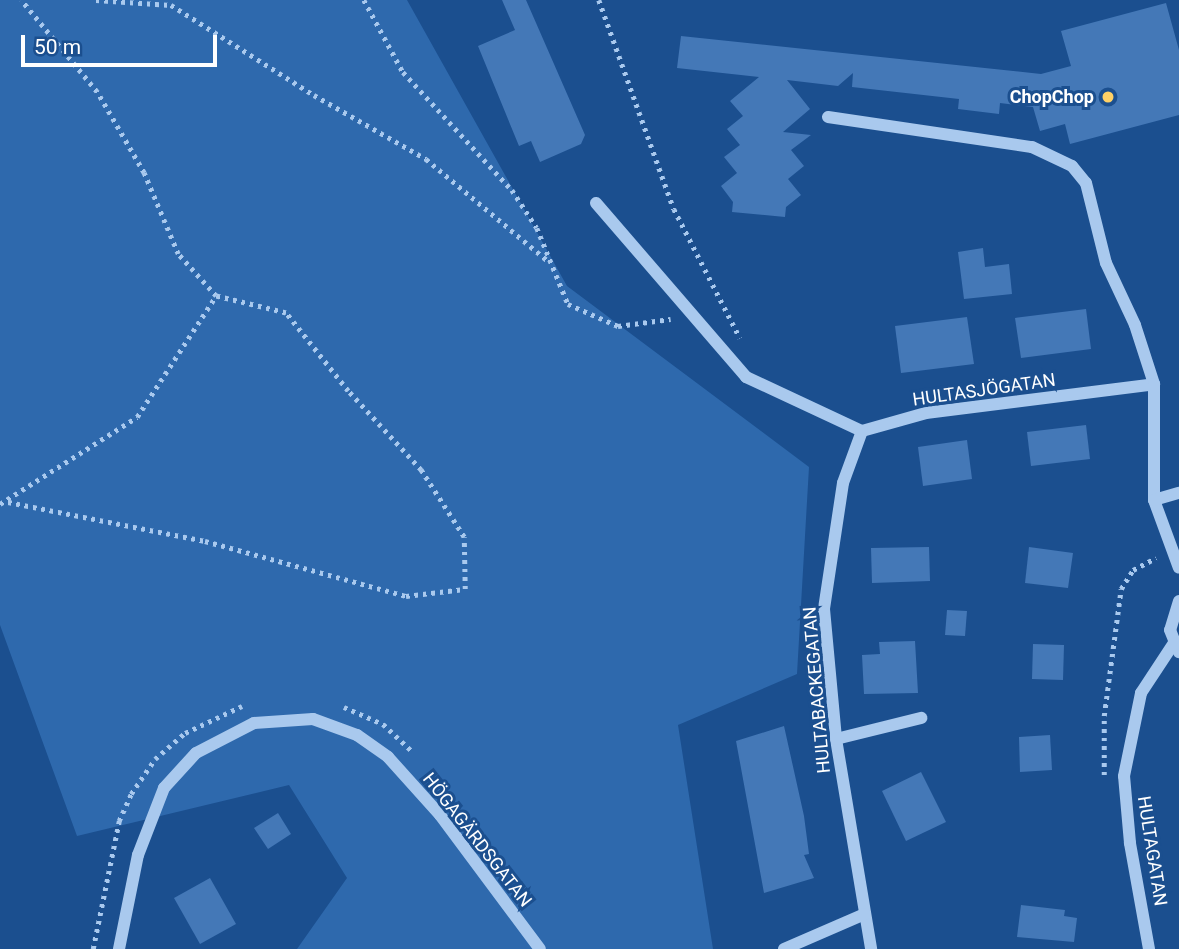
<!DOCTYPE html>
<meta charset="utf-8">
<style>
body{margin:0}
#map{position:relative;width:1179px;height:949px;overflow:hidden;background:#1b4f8f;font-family:Roboto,sans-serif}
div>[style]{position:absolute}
.green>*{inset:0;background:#2e69ad}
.building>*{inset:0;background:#4478b7}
.path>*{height:4.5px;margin-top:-2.25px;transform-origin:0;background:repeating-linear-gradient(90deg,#a9c9ee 0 3.5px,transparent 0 8.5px)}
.minor>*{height:12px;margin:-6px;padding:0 6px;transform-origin:6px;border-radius:6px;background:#a9c9ee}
.dots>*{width:19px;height:19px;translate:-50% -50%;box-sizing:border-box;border:4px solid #1b4f8f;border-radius:50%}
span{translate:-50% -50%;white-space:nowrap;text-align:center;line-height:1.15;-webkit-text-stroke:6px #1b4f8f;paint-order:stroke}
.poi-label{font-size:18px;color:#fff;font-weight:700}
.right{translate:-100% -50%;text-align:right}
.street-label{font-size:18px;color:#fff}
.scale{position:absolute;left:21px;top:35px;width:196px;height:32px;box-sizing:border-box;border:4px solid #fff;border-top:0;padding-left:9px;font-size:21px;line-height:24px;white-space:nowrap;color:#fff;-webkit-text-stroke:5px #1b4f8f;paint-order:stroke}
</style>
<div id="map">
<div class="green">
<div style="clip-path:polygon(0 0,407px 0,567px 286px,809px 467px,797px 674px,678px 725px,713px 949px,297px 949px,347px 878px,289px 785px,77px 836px,0 625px)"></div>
</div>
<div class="building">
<div style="clip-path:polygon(502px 0,526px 0,585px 135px,581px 144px,540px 162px,531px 141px,519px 146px,478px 46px,515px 30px)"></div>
<div style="clip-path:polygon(1166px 3px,1179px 50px,1179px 115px,1070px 144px,1065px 124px,1040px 131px,1033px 107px,1000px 103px,999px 114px,958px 109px,959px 99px,852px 87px,853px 73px,838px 86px,787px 80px,810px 109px,783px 132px,811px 135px,791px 150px,804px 166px,788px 179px,801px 195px,786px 207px,785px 217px,732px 212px,733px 202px,721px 186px,737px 173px,724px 157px,740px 145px,727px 129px,743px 116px,730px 101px,759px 77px,677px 68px,681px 36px,1041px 74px,1071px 66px,1061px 31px)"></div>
<div style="clip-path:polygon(983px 248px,985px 267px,1009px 264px,1012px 294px,964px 299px,958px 252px)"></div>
<div style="clip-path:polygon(1086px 309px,1091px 349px,1021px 358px,1015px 318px)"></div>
<div style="clip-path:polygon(967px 317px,974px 364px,901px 373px,895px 326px)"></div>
<div style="clip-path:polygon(1086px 425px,1090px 459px,1031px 466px,1027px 432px)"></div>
<div style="clip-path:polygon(967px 440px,972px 479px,923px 486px,918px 447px)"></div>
<div style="clip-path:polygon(929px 547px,930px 581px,872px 583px,871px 548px)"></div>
<div style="clip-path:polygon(1029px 547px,1073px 553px,1068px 588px,1025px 583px)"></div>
<div style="clip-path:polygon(947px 610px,967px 611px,965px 636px,945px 635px)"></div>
<div style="clip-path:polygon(915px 641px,918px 693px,864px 694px,862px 655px,880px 654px,879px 642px)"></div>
<div style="clip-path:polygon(1033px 644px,1064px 645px,1063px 680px,1032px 679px)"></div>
<div style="clip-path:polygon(784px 726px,804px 816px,809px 854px,804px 855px,814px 878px,764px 893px,736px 741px)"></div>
<div style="clip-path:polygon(1050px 735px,1052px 770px,1020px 772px,1019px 737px)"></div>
<div style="clip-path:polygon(921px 772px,946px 822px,906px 841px,882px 791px)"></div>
<div style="clip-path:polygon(278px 813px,291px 834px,268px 849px,254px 828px)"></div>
<div style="clip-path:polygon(210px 878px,236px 924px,200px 944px,174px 898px)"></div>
<div style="clip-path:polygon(1021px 905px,1065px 910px,1064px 916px,1077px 918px,1074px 942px,1017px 937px)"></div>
</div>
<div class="path">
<div style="left:96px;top:0;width:75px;rotate:3.8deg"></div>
<div style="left:171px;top:5px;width:169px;rotate:32.2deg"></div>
<div style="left:314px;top:95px;width:129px;rotate:29.7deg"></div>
<div style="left:426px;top:159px;width:158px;rotate:39.9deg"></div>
<div style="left:364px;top:0;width:82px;rotate:61.6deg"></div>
<div style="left:403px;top:72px;width:161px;rotate:47.3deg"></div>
<div style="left:512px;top:190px;width:45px;rotate:56.7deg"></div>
<div style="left:537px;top:228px;width:82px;rotate:67.8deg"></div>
<div style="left:568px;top:304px;width:55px;rotate:23.7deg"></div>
<div style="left:618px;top:326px;width:53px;rotate:-7.5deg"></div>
<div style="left:599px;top:0;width:222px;rotate:70.3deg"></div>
<div style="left:674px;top:209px;width:145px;rotate:62.9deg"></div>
<div style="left:8px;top:502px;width:201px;rotate:11.2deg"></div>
<div style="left:205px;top:541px;width:208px;rotate:15.3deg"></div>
<div style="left:406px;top:596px;width:59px;rotate:-6.8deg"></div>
<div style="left:465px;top:589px;width:52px;rotate:-91.1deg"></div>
<div style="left:464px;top:537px;width:80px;rotate:-122.7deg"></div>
<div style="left:421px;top:470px;width:108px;rotate:-132.7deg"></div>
<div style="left:348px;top:391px;width:100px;rotate:-128.5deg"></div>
<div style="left:286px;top:313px;width:72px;rotate:-166.3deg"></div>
<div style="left:0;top:504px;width:162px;rotate:-32.4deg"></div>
<div style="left:137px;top:417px;width:145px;rotate:-56.9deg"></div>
<div style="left:216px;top:296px;width:57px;rotate:-132.1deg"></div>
<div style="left:178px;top:254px;width:88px;rotate:-112.8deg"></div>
<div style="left:144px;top:173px;width:94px;rotate:-120.1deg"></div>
<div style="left:97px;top:92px;width:119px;rotate:-129.6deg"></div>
<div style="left:344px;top:707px;width:43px;rotate:23.6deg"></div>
<div style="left:383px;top:724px;width:40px;rotate:43deg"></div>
<div style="left:1104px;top:775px;width:59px;rotate:-90deg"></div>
<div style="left:1104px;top:716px;width:128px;rotate:-82.4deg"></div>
<div style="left:1121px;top:589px;width:22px;rotate:-58deg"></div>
<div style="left:1133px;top:570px;width:26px;rotate:-28deg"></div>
<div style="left:93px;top:949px;width:131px;rotate:-78.5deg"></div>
<div style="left:119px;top:821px;width:30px;rotate:-66deg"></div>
<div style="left:131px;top:794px;width:42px;rotate:-55.6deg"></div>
<div style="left:155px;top:759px;width:40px;rotate:-41deg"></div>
<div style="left:185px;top:733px;width:63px;rotate:-25.3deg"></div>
</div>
<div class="minor">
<div style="left:828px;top:117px;width:206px;rotate:8.4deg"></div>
<div style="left:1032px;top:147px;width:44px;rotate:25.4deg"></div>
<div style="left:1072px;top:166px;width:22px;rotate:51deg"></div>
<div style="left:1086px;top:183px;width:82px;rotate:76deg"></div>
<div style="left:1106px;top:263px;width:68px;rotate:64.9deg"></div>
<div style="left:1135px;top:325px;width:62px;rotate:72.1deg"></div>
<div style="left:596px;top:203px;width:230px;rotate:49.2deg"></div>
<div style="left:746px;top:377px;width:128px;rotate:25deg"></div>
<div style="left:862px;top:431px;width:66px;rotate:-15.7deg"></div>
<div style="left:926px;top:413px;width:230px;rotate:-7.2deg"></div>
<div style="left:1154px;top:384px;width:116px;rotate:90deg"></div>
<div style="left:1154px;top:500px;width:72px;rotate:69.8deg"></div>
<div style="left:862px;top:431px;width:55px;rotate:110.1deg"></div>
<div style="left:843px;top:483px;width:127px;rotate:98.6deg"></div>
<div style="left:824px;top:609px;width:131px;rotate:84.7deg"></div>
<div style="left:836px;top:739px;width:213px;rotate:80.5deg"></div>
<div style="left:1154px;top:500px;width:26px;rotate:-16deg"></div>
<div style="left:1179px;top:601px;width:30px;rotate:107deg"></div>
<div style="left:1170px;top:630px;width:24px;rotate:68deg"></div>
<div style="left:836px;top:739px;width:88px;rotate:-13.9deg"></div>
<div style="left:119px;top:949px;width:96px;rotate:-78.6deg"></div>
<div style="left:138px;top:855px;width:72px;rotate:-68.8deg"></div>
<div style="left:164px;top:788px;width:47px;rotate:-47.6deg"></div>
<div style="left:196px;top:753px;width:65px;rotate:-27.3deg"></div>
<div style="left:254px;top:723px;width:59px;rotate:-3.9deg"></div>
<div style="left:313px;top:719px;width:47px;rotate:20deg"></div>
<div style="left:357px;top:735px;width:38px;rotate:35deg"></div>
<div style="left:388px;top:757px;width:78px;rotate:48.1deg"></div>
<div style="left:440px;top:815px;width:167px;rotate:53.3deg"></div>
<div style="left:784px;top:949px;width:88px;rotate:-23.4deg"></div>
<div style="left:1149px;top:949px;width:108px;rotate:-100.2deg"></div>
<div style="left:1130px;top:843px;width:67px;rotate:-95.1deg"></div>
<div style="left:1124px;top:776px;width:85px;rotate:-78.4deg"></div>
<div style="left:1141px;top:693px;width:60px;rotate:-56.6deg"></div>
</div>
<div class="dots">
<div style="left:1108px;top:97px;background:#ffd166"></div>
</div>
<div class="poi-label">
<span class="right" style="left:1094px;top:97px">ChopChop</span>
</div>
<div class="street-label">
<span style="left:984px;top:390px;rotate:-8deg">HULTASJÖGATAN</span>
<span style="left:817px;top:690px;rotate:-95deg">HULTABACKEGATAN</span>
<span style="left:477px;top:840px;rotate:52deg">HÖGAGÄRDSGATAN</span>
<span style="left:1152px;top:851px;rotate:81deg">HULTAGATAN</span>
</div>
<div class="scale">50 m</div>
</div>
